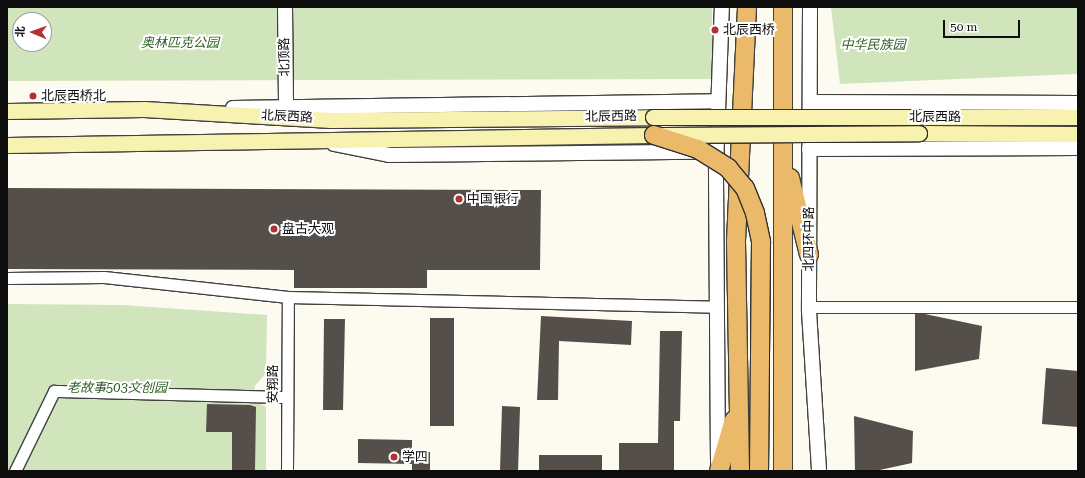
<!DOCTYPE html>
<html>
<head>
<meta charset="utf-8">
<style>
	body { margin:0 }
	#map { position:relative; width:1085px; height:478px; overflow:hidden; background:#fdfbef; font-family:"Roboto Serif","Noto Sans SC",serif }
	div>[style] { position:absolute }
	.green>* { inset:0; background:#d0e5bc }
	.building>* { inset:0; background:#554f4b }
	.roads { filter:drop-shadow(1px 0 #404040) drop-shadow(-1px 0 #404040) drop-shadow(0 1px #404040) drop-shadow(0 -1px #404040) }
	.minor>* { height:11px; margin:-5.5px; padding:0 5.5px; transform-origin:5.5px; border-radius:5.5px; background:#fff }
	.tertiary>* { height:14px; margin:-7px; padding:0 7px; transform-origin:7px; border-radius:7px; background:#fff }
	.secondary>* { height:15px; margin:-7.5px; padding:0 7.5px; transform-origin:7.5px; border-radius:7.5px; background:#f8f2b0 }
	.trunk>* { height:18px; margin:-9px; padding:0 9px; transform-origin:9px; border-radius:9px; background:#eaba6a }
	.bridges { filter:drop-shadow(1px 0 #2f2f2f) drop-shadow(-1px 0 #2f2f2f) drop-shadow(0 1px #2f2f2f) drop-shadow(0 -1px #2f2f2f) }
	.secondary-bridge>* { height:15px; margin:-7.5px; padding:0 7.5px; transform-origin:7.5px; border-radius:7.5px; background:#f8f2b0 }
	.trunk-bridge>* { height:18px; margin:-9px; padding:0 9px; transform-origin:9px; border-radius:9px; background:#eaba6a }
	.dots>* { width:11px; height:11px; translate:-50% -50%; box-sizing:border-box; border:2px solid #fff; border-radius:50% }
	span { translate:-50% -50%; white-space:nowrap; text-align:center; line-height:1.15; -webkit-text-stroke:4px #fff; paint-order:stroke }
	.poi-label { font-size:13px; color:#0d0d0d }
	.left { translate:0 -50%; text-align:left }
	.park-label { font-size:13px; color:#2e5f23; font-style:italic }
	.street-label { font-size:13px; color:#0d0d0d }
	.frame { position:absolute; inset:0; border:8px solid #0d0d0d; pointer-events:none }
	.north { position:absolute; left:12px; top:12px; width:40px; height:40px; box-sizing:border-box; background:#fff; border:1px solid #9e9e9e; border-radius:50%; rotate:272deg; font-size:11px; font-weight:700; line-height:16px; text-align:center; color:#0d0d0d }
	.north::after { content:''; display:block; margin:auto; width:14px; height:18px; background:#b13234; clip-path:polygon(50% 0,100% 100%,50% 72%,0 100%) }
	.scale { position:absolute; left:943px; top:20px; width:77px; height:18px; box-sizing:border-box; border:2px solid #0d0d0d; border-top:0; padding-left:5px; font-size:12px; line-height:14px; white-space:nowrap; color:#0d0d0d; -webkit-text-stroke:3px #fff; paint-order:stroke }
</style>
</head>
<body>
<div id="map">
	<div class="green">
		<div style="clip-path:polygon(evenodd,7px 7px,712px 7px,712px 79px,7px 81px,7px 7px,20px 20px,44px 20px,44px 44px,20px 44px,20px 20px)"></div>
		<div style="clip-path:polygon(831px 7px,1078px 7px,1078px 74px,840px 84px)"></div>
		<div style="clip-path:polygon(7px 304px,122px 305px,267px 315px,266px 373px,255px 386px,254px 401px,266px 407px,266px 471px,7px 471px)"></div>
	</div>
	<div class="building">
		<div style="clip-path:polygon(7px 188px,541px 190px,540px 270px,427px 270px,427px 288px,294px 288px,294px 270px,7px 269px)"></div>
		<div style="clip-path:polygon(915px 314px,925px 314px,982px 326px,979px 359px,915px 371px)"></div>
		<div style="clip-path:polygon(541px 316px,632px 321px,631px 345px,559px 341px,558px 400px,537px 400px)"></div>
		<div style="clip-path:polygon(430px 318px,454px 318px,454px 426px,430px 426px)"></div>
		<div style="clip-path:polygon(324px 319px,345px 319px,343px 410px,323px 410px)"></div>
		<div style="clip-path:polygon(660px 331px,682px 331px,680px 421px,674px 421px,674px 471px,619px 471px,619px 443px,658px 443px)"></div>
		<div style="clip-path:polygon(1046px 368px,1078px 371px,1078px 427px,1042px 424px)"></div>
		<div style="clip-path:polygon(207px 404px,250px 405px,256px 407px,255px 471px,232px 471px,232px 432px,206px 432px)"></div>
		<div style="clip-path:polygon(502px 406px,520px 407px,518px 471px,500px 471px)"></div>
		<div style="clip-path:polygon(854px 416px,913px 431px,912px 463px,875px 471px,855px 471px)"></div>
		<div style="clip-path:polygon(358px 439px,412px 440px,412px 451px,430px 452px,430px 471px,412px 471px,412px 464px,358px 463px)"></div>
		<div style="clip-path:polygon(539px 455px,602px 455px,602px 471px,539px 471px)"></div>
	</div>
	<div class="roads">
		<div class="minor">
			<div style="left:7px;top:278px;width:97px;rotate:-0.6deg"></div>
			<div style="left:104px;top:277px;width:185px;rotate:6.2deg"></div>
			<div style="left:288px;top:297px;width:429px;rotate:1.3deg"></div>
			<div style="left:808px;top:307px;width:270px"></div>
			<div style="left:15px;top:471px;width:89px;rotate:-64deg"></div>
			<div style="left:54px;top:391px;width:233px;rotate:1.5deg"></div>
			<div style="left:287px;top:471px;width:174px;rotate:-89.7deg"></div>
		</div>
		<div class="tertiary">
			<div style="left:285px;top:7px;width:100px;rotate:89.4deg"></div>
			<div style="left:810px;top:7px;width:304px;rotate:90.2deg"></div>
			<div style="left:809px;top:311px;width:160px;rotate:86.4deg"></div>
			<div style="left:810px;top:102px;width:268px;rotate:0.2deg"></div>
			<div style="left:233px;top:108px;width:485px;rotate:-0.8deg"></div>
			<div style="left:334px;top:144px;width:56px;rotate:11.3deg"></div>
			<div style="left:389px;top:155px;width:307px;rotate:-0.6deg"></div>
			<div style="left:809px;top:149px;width:269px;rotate:-0.2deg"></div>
			<div style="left:718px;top:462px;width:295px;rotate:-90.4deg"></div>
			<div style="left:716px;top:167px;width:160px;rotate:-87.9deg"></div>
		</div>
		<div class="secondary">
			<div style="left:7px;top:111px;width:137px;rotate:-0.8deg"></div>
			<div style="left:144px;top:109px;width:187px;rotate:3.4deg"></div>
			<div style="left:331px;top:120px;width:322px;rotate:-0.5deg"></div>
			<div style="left:919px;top:117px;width:159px"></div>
			<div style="left:919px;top:133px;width:159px;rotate:0.4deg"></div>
			<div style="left:7px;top:145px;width:647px;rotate:-0.89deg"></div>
		</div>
		<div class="trunk">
			<div style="left:790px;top:178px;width:79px;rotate:76.1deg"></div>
			<div style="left:719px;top:471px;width:53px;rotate:-73.6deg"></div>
			<div style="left:740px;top:471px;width:230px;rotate:-91deg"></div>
			<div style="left:736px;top:241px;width:234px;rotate:-87.3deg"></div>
			<div style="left:783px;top:471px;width:464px;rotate:-90deg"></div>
		</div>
	</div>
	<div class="bridges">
		<div class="secondary-bridge">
			<div style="left:653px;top:117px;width:266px"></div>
			<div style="left:663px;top:135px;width:256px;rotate:-0.4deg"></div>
		</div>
		<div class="trunk-bridge">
			<div style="left:654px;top:135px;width:46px;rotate:17.7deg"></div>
			<div style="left:698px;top:149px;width:36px;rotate:32deg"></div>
			<div style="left:728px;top:168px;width:26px;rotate:50deg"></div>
			<div style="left:745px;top:188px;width:27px;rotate:68deg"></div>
			<div style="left:755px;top:213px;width:30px;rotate:78deg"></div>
			<div style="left:761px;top:242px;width:229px;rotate:90.5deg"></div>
		</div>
	</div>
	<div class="dots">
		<div style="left:715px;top:30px;background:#b13234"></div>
		<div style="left:33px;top:96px;background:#b13234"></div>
		<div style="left:459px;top:199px;background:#b13234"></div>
		<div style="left:274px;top:229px;background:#b13234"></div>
		<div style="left:394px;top:457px;background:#b13234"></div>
	</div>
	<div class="poi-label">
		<span class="left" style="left:723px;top:30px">北辰西桥</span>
		<span class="left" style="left:41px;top:96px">北辰西桥北</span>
		<span class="left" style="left:467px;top:199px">中国银行</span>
		<span class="left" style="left:282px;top:229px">盘古大观</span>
		<span class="left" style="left:402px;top:457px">学四</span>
	</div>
	<div class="park-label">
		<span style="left:180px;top:43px">奥林匹克公园</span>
		<span style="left:873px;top:45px">中华民族园</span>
		<span style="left:117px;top:388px">老故事503文创园</span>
	</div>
	<div class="street-label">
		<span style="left:285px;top:57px;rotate:-91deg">北顶路</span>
		<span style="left:287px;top:117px;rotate:3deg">北辰西路</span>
		<span style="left:611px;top:117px;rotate:-1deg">北辰西路</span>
		<span style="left:935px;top:117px">北辰西路</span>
		<span style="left:809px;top:239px;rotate:-90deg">北四环中路</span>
		<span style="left:273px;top:384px;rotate:-90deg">安翔路</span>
	</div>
	<div class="frame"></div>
	<div class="north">北</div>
	<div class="scale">50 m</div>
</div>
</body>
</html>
